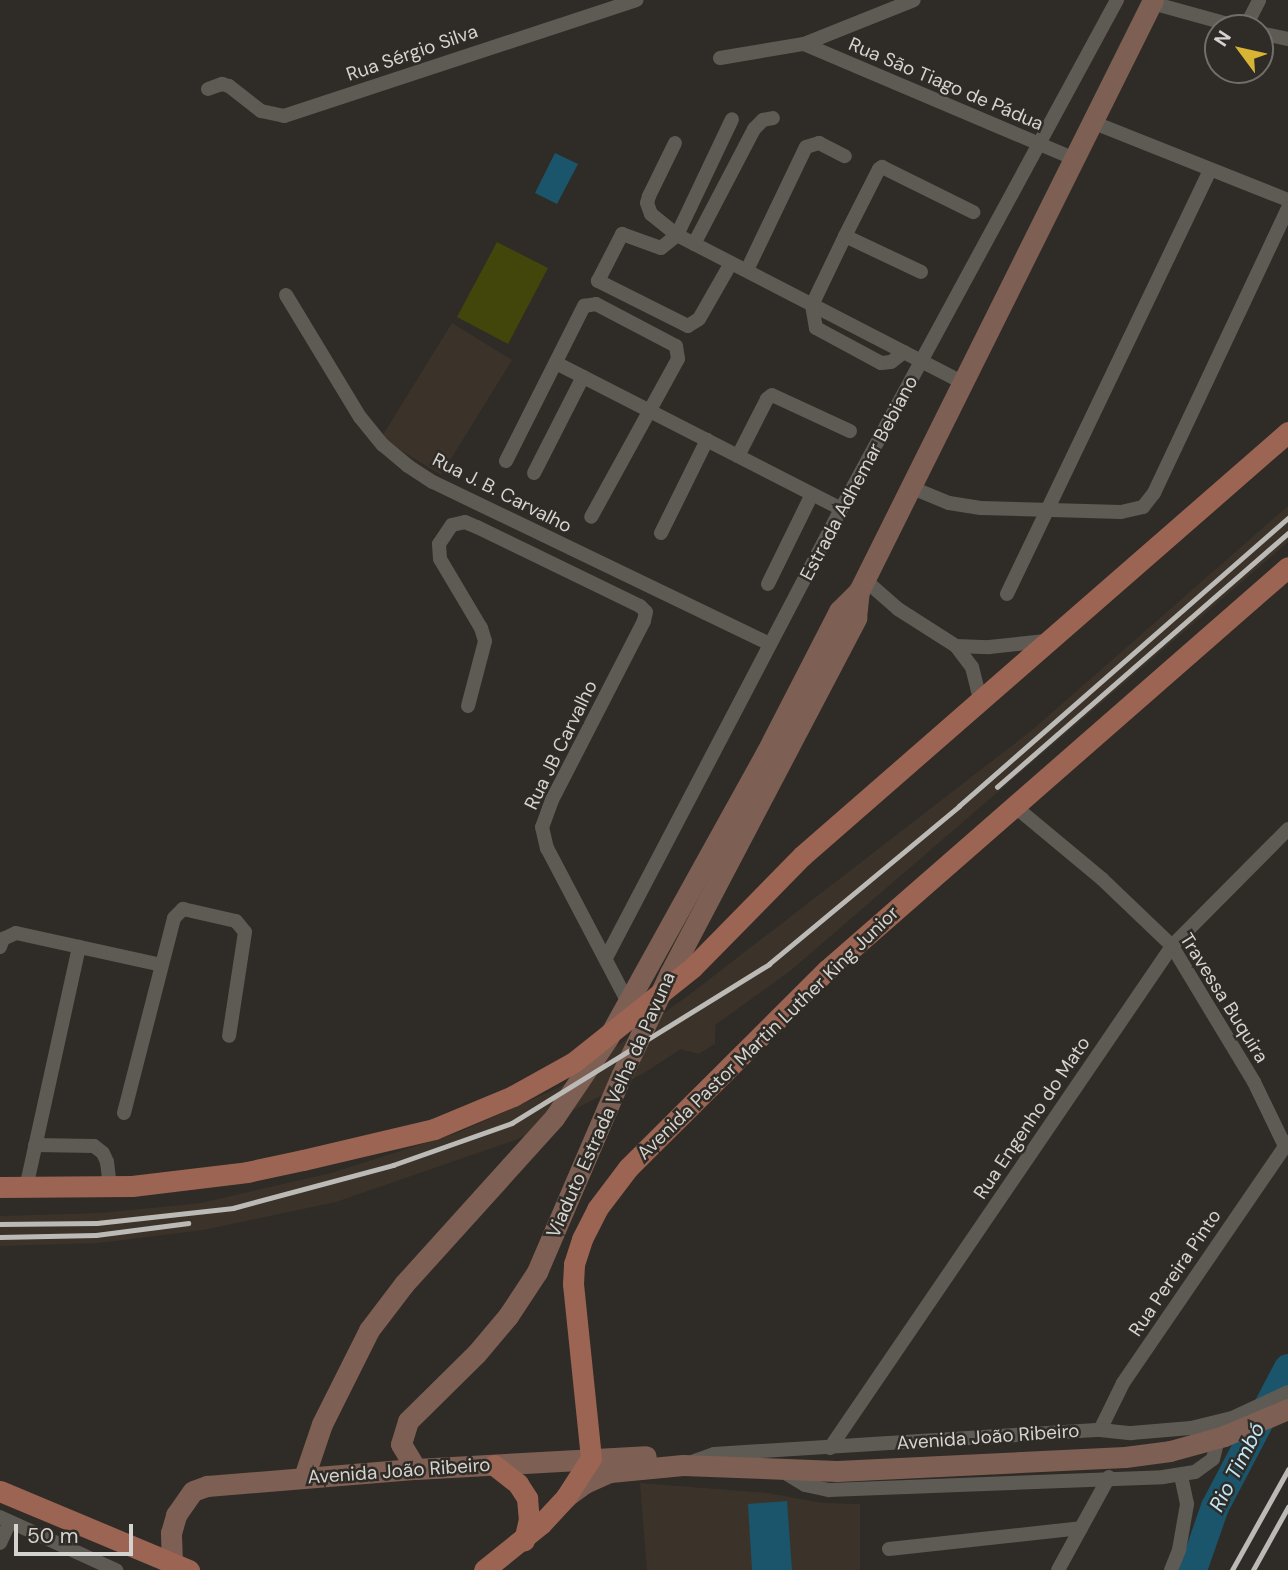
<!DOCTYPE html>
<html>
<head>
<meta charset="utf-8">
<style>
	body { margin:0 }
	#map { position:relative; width:1288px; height:1570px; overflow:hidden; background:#2f2b26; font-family:"DM Sans",sans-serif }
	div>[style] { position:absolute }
	.built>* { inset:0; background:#3b3329 }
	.green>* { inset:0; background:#42460b }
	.water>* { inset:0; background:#1a556b }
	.river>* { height:28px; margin:-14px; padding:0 14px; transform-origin:14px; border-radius:14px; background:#1a556b }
	.minor>* { height:14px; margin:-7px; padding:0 7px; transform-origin:7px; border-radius:7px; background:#5e5a54 }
	.secondary>* { height:21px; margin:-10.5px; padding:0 10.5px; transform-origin:10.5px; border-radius:10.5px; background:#7d5f53 }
	.primary>* { height:21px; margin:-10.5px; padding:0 10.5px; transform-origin:10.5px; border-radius:10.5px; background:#9c6452 }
	.rail>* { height:4.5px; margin:-2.25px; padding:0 2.25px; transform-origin:2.25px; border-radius:2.25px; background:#bcbab6 }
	span { translate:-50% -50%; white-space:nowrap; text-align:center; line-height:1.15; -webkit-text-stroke:5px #2f2b26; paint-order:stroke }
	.street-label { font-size:19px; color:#d5d3cf }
	.water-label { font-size:21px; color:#c0e7f8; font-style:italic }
	.north { position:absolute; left:1204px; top:14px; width:70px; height:70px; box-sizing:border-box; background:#2f2b26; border:2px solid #716e6a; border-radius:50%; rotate:303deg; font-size:19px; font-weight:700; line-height:28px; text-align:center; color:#d5d3cf }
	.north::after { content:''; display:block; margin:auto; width:24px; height:32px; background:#d7b434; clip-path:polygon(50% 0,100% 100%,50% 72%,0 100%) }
	.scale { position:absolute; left:14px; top:1524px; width:119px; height:32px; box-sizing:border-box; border:4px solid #d5d3cf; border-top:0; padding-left:9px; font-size:21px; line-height:24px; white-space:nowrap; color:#d5d3cf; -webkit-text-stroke:5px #2f2b26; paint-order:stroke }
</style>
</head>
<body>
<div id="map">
	<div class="built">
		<div style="clip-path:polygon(452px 323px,512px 360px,441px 475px,381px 438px)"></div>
		<div style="clip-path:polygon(1288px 506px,1288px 542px,790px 971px,715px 1025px,715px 1044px,698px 1054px,681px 1049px,644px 1073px,518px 1139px,336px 1202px,203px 1230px,99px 1243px,0 1246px,0 1216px,102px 1213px,201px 1203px,331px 1173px,460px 1132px,558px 1088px,689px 995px,1031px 731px)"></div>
		<div style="clip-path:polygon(640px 1483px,768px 1493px,822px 1503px,860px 1504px,860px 1570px,647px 1570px)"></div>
	</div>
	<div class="green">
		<div style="clip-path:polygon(497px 242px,548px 268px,508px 344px,457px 317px)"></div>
	</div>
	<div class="water">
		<div style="clip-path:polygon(555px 153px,578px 164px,557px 204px,535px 193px)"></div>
		<div style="clip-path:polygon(787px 1501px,792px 1570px,752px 1570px,748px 1504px)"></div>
	</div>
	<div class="river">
		<div style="left:1193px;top:1570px;width:67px;rotate:-70.8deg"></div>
		<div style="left:1215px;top:1507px;width:157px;rotate:-62.3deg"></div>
	</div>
	<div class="minor">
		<div style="left:1152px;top:3px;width:93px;rotate:15.5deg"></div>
		<div style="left:1245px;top:28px;width:31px;rotate:-63deg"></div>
		<div style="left:1260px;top:33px;width:29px;rotate:12deg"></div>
		<div style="left:804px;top:44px;width:292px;rotate:23deg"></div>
		<div style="left:720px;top:58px;width:85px;rotate:-9.5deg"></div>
		<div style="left:804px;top:44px;width:118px;rotate:-21.8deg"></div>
		<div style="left:208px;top:89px;width:15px;rotate:-20deg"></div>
		<div style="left:222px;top:84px;width:7px;rotate:16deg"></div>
		<div style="left:229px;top:86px;width:41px;rotate:38deg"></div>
		<div style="left:261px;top:111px;width:24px;rotate:12deg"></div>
		<div style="left:284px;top:116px;width:371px;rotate:-18.2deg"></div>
		<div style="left:1092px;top:122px;width:211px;rotate:21.7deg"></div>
		<div style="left:675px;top:143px;width:59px;rotate:116.1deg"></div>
		<div style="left:649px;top:196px;width:7px;rotate:106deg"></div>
		<div style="left:647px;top:203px;width:12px;rotate:70deg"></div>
		<div style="left:651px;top:214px;width:33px;rotate:39deg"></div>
		<div style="left:677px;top:235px;width:321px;rotate:27.3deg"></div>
		<div style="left:845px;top:236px;width:84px;rotate:25.3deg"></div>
		<div style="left:694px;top:244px;width:130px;rotate:-62.4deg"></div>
		<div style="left:754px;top:129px;width:13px;rotate:-45deg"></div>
		<div style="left:763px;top:120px;width:10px;rotate:-11deg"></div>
		<div style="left:731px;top:263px;width:64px;rotate:119.7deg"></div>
		<div style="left:699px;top:319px;width:13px;rotate:148deg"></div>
		<div style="left:688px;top:326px;width:101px;rotate:-153.4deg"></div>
		<div style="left:598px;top:281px;width:53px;rotate:-62.9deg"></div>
		<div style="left:622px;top:234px;width:41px;rotate:19.7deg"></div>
		<div style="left:661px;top:248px;width:21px;rotate:-39deg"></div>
		<div style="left:677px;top:235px;width:128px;rotate:-64.6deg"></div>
		<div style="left:747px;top:270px;width:136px;rotate:-64.4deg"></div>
		<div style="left:806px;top:147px;width:14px;rotate:-17deg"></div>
		<div style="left:819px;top:143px;width:29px;rotate:27deg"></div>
		<div style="left:286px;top:295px;width:143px;rotate:58.8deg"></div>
		<div style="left:360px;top:417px;width:36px;rotate:51deg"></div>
		<div style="left:383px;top:445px;width:33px;rotate:40deg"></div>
		<div style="left:408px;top:466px;width:30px;rotate:33deg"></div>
		<div style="left:433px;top:482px;width:374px;rotate:25.7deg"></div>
		<div style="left:904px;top:352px;width:16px;rotate:142deg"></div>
		<div style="left:891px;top:362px;width:10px;rotate:174deg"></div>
		<div style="left:881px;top:363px;width:74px;rotate:-151.7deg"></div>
		<div style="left:816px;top:328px;width:23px;rotate:-100deg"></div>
		<div style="left:812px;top:305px;width:76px;rotate:-64.4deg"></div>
		<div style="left:845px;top:236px;width:75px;rotate:-63.1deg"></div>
		<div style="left:879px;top:169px;width:4px;rotate:-34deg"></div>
		<div style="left:882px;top:167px;width:102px;rotate:26.3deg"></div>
		<div style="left:556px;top:363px;width:320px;rotate:27.1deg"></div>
		<div style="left:738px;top:456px;width:64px;rotate:-63deg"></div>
		<div style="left:767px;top:399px;width:6px;rotate:-39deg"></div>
		<div style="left:772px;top:395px;width:86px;rotate:24.8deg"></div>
		<div style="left:506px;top:461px;width:174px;rotate:-63.3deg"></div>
		<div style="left:584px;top:306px;width:12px;rotate:-9deg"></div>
		<div style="left:596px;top:304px;width:90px;rotate:27.7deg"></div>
		<div style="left:676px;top:346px;width:13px;rotate:81deg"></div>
		<div style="left:678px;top:359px;width:180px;rotate:118.8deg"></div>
		<div style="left:534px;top:473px;width:108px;rotate:-63deg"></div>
		<div style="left:910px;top:487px;width:42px;rotate:22.3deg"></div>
		<div style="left:949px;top:503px;width:32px;rotate:9deg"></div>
		<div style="left:981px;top:508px;width:140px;rotate:1.6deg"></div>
		<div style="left:1121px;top:512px;width:23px;rotate:-13deg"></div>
		<div style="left:1143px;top:507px;width:18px;rotate:-52deg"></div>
		<div style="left:1154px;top:493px;width:315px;rotate:-64.8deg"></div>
		<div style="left:661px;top:533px;width:104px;rotate:-63.7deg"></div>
		<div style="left:865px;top:580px;width:44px;rotate:41.3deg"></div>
		<div style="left:898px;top:609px;width:69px;rotate:32.5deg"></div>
		<div style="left:956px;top:646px;width:26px;rotate:53deg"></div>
		<div style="left:972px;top:667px;width:33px;rotate:76deg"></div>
		<div style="left:768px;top:584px;width:100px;rotate:-63.9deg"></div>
		<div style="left:1007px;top:594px;width:470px;rotate:-64.4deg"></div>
		<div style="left:956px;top:646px;width:33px;rotate:2deg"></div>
		<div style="left:989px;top:647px;width:57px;rotate:-6deg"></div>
		<div style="left:468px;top:706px;width:67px;rotate:-75.3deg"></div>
		<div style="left:485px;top:641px;width:14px;rotate:-107deg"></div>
		<div style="left:481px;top:628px;width:80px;rotate:-120.7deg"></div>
		<div style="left:440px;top:559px;width:15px;rotate:-94deg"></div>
		<div style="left:439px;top:544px;width:23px;rotate:-56deg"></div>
		<div style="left:452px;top:525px;width:13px;rotate:-13deg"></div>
		<div style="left:465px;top:522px;width:13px;rotate:23deg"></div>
		<div style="left:477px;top:527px;width:181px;rotate:25.9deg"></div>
		<div style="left:640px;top:606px;width:8px;rotate:45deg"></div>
		<div style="left:646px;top:612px;width:9px;rotate:103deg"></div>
		<div style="left:644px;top:621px;width:201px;rotate:117.2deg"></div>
		<div style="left:552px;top:800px;width:29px;rotate:110deg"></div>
		<div style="left:542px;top:827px;width:22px;rotate:77deg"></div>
		<div style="left:547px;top:848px;width:181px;rotate:62.3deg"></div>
		<div style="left:1013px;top:805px;width:116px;rotate:39.7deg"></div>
		<div style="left:1102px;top:879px;width:97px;rotate:43.7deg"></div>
		<div style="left:1172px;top:946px;width:159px;rotate:58.9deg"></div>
		<div style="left:1254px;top:1082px;width:71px;rotate:64.2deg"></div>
		<div style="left:0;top:947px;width:9px;rotate:-69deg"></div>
		<div style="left:3px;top:939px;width:14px;rotate:-25deg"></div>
		<div style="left:16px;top:933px;width:148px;rotate:12.4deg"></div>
		<div style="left:606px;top:958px;width:507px;rotate:-62.37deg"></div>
		<div style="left:841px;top:509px;width:579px;rotate:-61.53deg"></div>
		<div style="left:124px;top:1113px;width:201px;rotate:-75.6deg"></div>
		<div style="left:174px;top:918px;width:13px;rotate:-45deg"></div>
		<div style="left:183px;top:909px;width:54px;rotate:12.8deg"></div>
		<div style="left:236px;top:921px;width:14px;rotate:51deg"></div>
		<div style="left:245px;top:932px;width:105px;rotate:98.7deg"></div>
		<div style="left:35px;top:1145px;width:59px;rotate:1deg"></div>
		<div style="left:94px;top:1146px;width:11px;rotate:38deg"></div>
		<div style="left:103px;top:1153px;width:10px;rotate:66deg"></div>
		<div style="left:107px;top:1162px;width:24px;rotate:83deg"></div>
		<div style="left:26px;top:1188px;width:247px;rotate:-77.6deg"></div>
		<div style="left:1100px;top:1430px;width:52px;rotate:-63.9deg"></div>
		<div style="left:1123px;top:1383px;width:292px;rotate:-55.6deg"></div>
		<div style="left:830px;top:1448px;width:607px;rotate:-55.73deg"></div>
		<div style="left:1172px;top:946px;width:165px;rotate:-45.2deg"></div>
		<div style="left:694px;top:1461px;width:21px;rotate:-19deg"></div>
		<div style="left:714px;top:1454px;width:387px;rotate:-3.6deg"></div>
		<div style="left:1100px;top:1430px;width:31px;rotate:6deg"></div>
		<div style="left:1131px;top:1433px;width:60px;rotate:-4.8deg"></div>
		<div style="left:1191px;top:1428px;width:42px;rotate:-13.7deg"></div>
		<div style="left:1232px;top:1418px;width:62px;rotate:-24.9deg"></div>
		<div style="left:782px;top:1471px;width:27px;rotate:31deg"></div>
		<div style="left:805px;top:1485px;width:25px;rotate:12deg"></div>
		<div style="left:829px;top:1490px;width:334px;rotate:-2.2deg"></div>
		<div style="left:1163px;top:1477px;width:32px;rotate:-9deg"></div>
		<div style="left:1195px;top:1472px;width:22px;rotate:-36deg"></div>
		<div style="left:1213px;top:1459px;width:16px;rotate:-76deg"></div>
		<div style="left:1217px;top:1443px;width:13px;rotate:-103deg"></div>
		<div style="left:0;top:1517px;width:128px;rotate:24.6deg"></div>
		<div style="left:0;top:1543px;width:23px;rotate:-65deg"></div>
		<div style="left:889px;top:1549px;width:193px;rotate:-6.2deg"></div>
		<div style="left:1058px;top:1570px;width:106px;rotate:-61.3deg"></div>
		<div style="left:1171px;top:1570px;width:22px;rotate:-68deg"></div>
		<div style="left:1179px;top:1550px;width:47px;rotate:-80.1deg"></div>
		<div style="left:1187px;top:1504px;width:30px;rotate:-102deg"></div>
	</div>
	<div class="secondary">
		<div style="left:416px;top:1469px;width:29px;rotate:-121deg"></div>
		<div style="left:401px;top:1444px;width:24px;rotate:-73deg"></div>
		<div style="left:408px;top:1421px;width:95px;rotate:-44.6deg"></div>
		<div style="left:476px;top:1354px;width:50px;rotate:-49.9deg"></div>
		<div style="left:508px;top:1316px;width:53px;rotate:-56.6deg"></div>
		<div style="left:537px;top:1272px;width:215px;rotate:-66.8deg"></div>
		<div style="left:622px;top:1074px;width:112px;rotate:-64.6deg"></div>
		<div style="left:670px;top:973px;width:401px;rotate:-62.3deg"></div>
		<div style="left:856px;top:618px;width:27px;rotate:-84deg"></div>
		<div style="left:304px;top:1477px;width:56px;rotate:-71.2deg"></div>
		<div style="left:322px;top:1424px;width:105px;rotate:-63.4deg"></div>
		<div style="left:369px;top:1330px;width:58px;rotate:-52.7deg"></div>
		<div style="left:404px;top:1284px;width:224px;rotate:-47.9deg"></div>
		<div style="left:554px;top:1118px;width:97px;rotate:-56deg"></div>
		<div style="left:608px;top:1038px;width:326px;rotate:-61deg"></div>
		<div style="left:766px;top:753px;width:160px;rotate:-62.8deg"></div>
		<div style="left:839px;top:611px;width:28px;rotate:-45deg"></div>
		<div style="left:859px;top:591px;width:660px;rotate:-63.55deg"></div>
		<div style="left:567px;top:1496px;width:22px;rotate:-36deg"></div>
		<div style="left:585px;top:1483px;width:27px;rotate:-24deg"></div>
		<div style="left:610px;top:1472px;width:73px;rotate:-5.5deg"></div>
		<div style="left:683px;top:1465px;width:154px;rotate:2.2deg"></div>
		<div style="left:837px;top:1471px;width:288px;rotate:-2.8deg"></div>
		<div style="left:1125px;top:1457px;width:45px;rotate:-7.6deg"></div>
		<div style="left:1170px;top:1451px;width:56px;rotate:-15.5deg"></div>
		<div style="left:1224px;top:1436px;width:69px;rotate:-22.9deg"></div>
		<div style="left:172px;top:1563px;width:30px;rotate:-92deg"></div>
		<div style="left:171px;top:1533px;width:19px;rotate:-74deg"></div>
		<div style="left:176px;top:1515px;width:29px;rotate:-55deg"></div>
		<div style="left:193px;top:1491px;width:15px;rotate:-20deg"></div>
		<div style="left:207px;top:1486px;width:210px;rotate:-4.7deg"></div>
		<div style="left:416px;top:1469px;width:230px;rotate:-3.2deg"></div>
	</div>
	<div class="primary">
		<div style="left:0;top:1187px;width:132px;rotate:-0.4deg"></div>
		<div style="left:132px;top:1186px;width:116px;rotate:-6.9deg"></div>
		<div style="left:247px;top:1172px;width:57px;rotate:-12.1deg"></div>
		<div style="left:303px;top:1160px;width:135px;rotate:-13.3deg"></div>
		<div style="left:434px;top:1129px;width:86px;rotate:-22.7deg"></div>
		<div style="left:513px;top:1096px;width:70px;rotate:-29.1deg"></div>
		<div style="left:574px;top:1062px;width:152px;rotate:-38.6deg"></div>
		<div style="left:693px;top:967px;width:156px;rotate:-45.5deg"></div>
		<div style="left:802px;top:856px;width:645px;rotate:-41.1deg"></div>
		<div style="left:494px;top:1465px;width:31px;rotate:38deg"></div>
		<div style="left:518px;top:1484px;width:17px;rotate:57deg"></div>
		<div style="left:527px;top:1498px;width:21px;rotate:85deg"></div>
		<div style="left:529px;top:1519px;width:22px;rotate:103deg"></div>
		<div style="left:0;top:1491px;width:205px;rotate:22.7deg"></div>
		<div style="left:484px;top:1570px;width:73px;rotate:-38.9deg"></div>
		<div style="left:541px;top:1524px;width:37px;rotate:-47deg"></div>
		<div style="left:566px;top:1497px;width:46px;rotate:-57.3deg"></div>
		<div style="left:591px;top:1458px;width:175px;rotate:-95.9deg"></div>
		<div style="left:573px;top:1284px;width:20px;rotate:-87deg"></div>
		<div style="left:574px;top:1264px;width:26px;rotate:-72deg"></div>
		<div style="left:582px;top:1239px;width:34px;rotate:-63deg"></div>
		<div style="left:597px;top:1209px;width:51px;rotate:-52.9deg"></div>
		<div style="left:628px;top:1168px;width:281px;rotate:-44.9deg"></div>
		<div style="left:827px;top:970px;width:612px;rotate:-41.16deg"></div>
	</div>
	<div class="rail">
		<div style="left:997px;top:787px;width:386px;rotate:-41.1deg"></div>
		<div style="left:0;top:1224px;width:97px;rotate:-0.6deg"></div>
		<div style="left:97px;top:1223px;width:137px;rotate:-6.3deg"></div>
		<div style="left:233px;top:1208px;width:166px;rotate:-15deg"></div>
		<div style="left:393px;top:1165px;width:126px;rotate:-19.4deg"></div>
		<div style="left:512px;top:1123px;width:302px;rotate:-31.7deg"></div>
		<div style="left:769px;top:964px;width:247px;rotate:-39.7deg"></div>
		<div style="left:959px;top:806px;width:437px;rotate:-41.2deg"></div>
		<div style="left:0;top:1237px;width:96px;rotate:-1.2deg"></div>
		<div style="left:96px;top:1235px;width:93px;rotate:-7.4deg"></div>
		<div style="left:1232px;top:1570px;width:115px;rotate:-60.8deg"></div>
		<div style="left:1253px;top:1570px;width:72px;rotate:-60.9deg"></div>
	</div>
	<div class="street-label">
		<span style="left:412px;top:53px;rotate:-19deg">Rua Sérgio Silva</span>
		<span style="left:946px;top:84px;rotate:23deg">Rua São Tiago de Pádua</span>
		<span style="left:859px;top:478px;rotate:-62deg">Estrada Adhemar Bebiano</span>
		<span style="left:502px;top:493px;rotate:27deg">Rua J. B. Carvalho</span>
		<span style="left:561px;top:745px;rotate:-64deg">Rua JB Carvalho</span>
		<span style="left:1224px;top:998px;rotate:58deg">Travessa Buquira</span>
		<span style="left:768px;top:1033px;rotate:-44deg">Avenida Pastor Martin Luther King Junior</span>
		<span style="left:611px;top:1105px;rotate:-66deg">Viaduto Estrada Velha da Pavuna</span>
		<span style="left:1032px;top:1118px;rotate:-56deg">Rua Engenho do Mato</span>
		<span style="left:1175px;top:1273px;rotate:-56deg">Rua Pereira Pinto</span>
		<span style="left:988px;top:1437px;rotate:-4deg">Avenida João Ribeiro</span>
		<span style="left:399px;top:1471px;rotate:-4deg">Avenida João Ribeiro</span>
	</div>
	<div class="water-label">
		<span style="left:1237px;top:1467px;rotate:-63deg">Rio Timbó</span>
	</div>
	<div class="north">N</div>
	<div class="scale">50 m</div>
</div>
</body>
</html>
